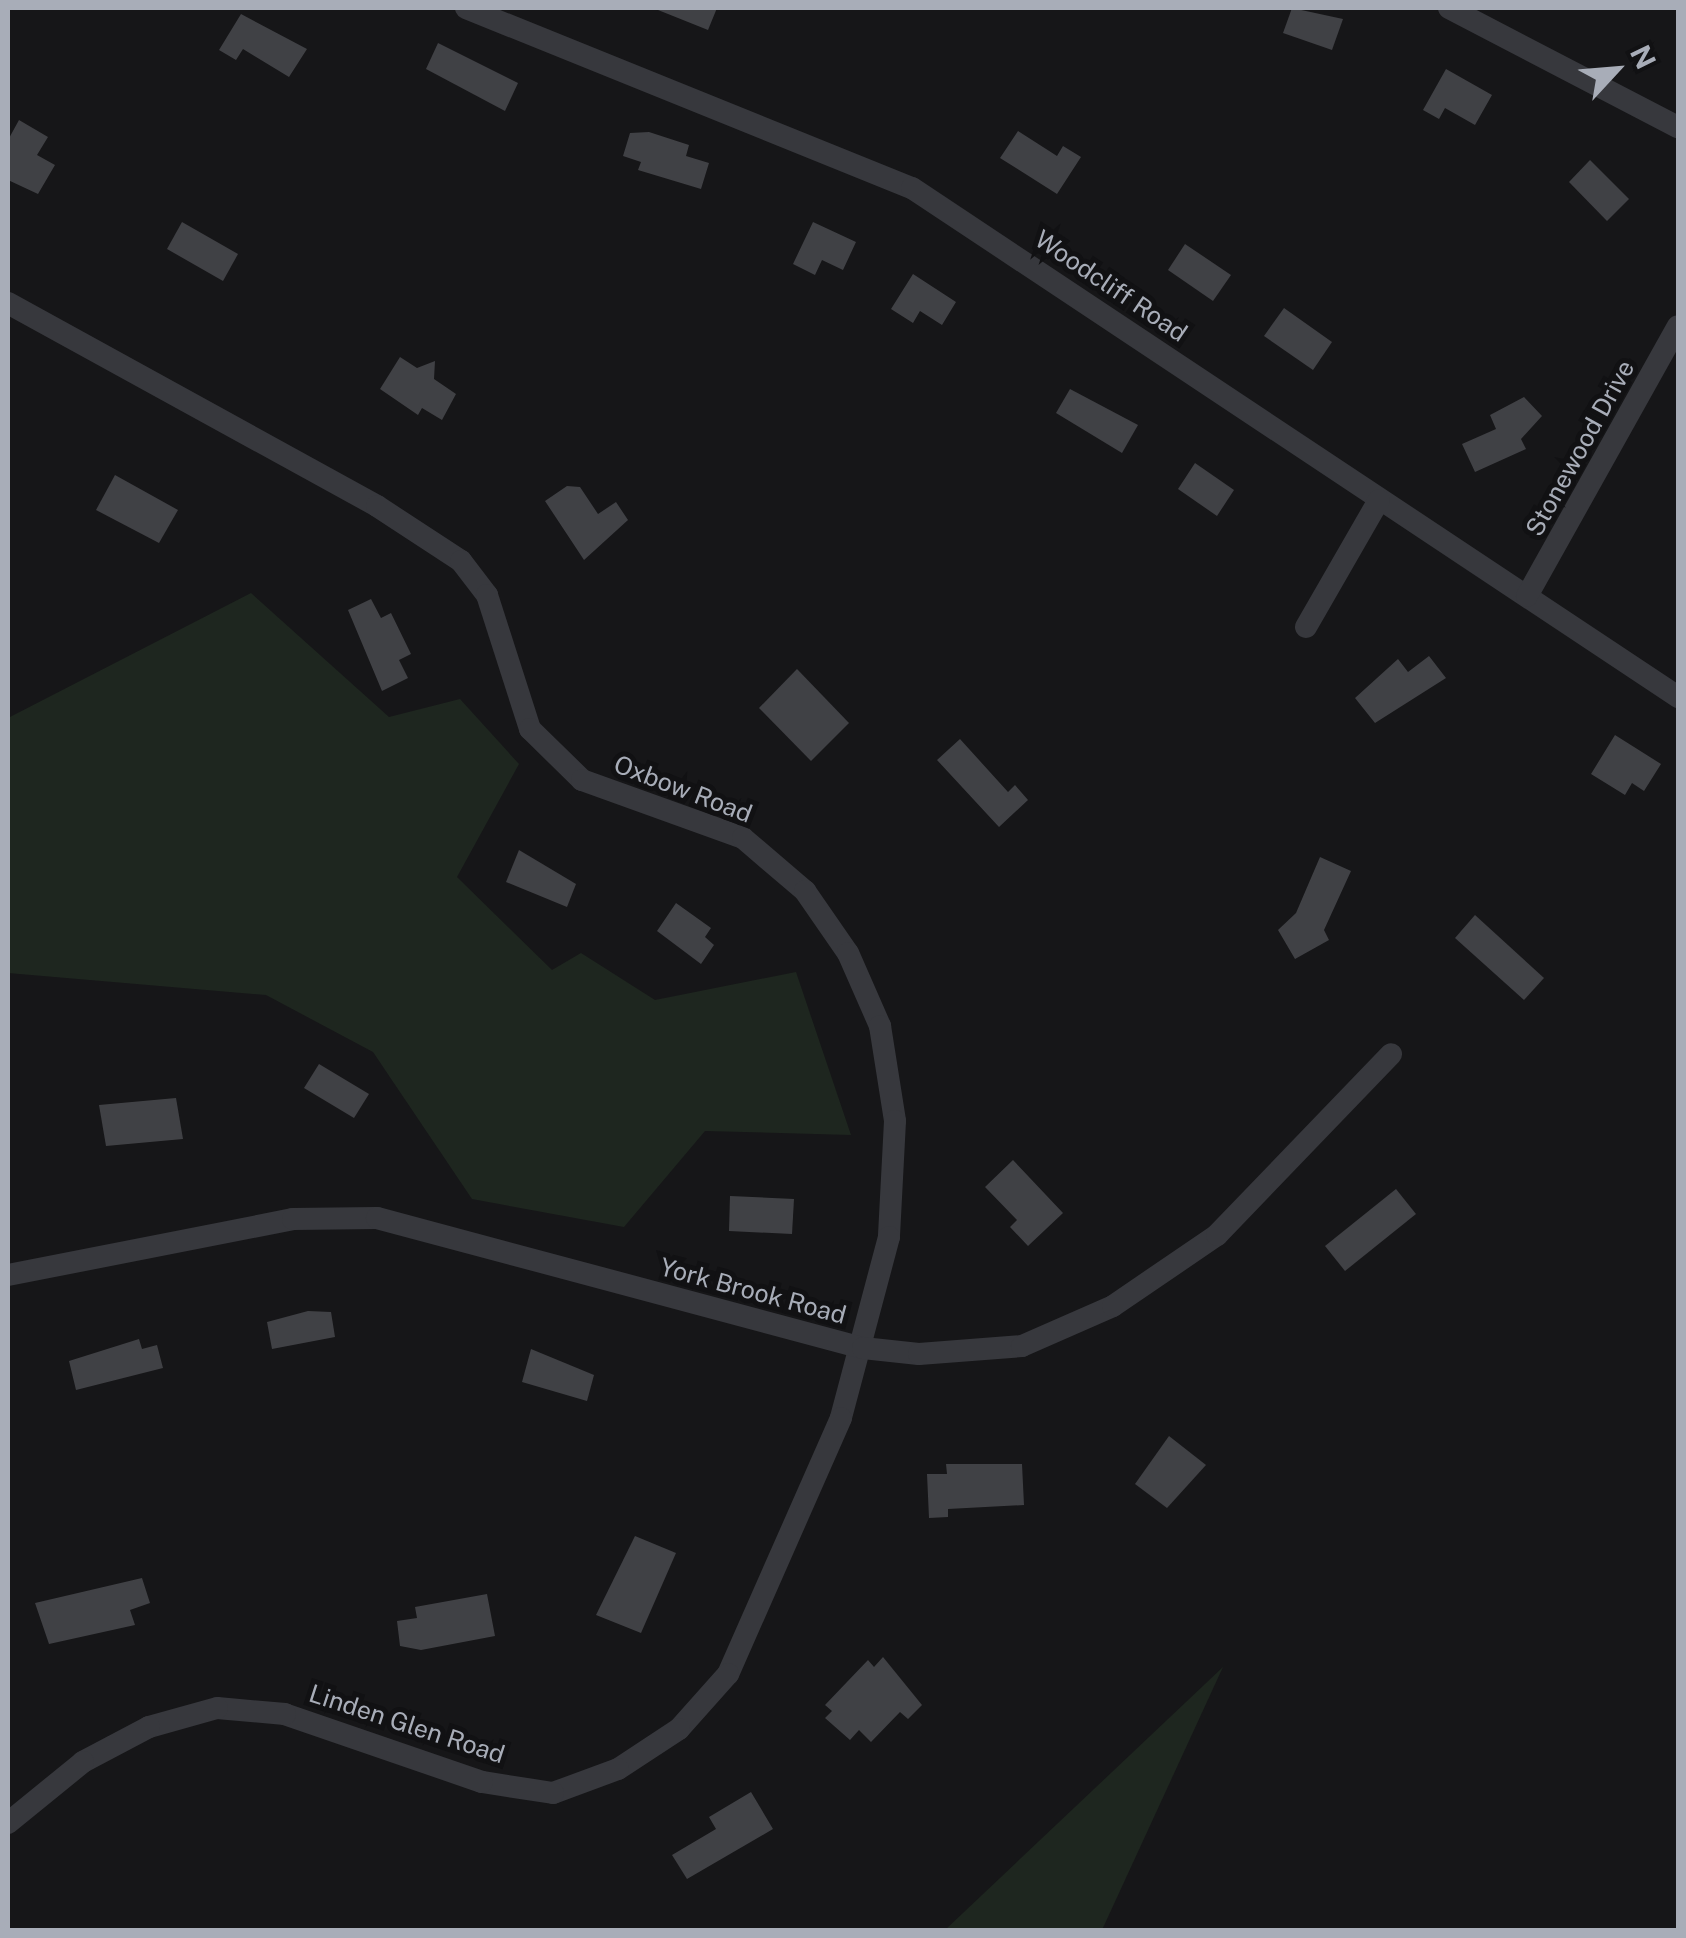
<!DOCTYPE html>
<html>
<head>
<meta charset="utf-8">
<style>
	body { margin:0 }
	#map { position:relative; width:1686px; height:1938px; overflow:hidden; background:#161618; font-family:"Public Sans",sans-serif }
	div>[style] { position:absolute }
	.green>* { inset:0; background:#1e261f }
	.building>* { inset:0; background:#404145 }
	.minor>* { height:22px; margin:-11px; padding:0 11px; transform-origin:11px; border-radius:11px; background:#37383d }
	span { translate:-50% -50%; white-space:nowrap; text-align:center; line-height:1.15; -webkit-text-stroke:10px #111113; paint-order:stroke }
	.street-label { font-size:25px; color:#a8adb8 }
	.frame { position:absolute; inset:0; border:10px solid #a8adb8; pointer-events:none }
	.north { position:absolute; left:1566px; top:20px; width:100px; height:100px; -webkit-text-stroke:8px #111113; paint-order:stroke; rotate:64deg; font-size:28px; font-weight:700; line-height:40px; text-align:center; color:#a8adb8 }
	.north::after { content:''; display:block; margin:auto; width:35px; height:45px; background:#a8adb8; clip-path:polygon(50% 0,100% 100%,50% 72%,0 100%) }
</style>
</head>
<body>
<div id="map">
	<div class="green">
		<div style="clip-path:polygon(251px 593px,389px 717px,460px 699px,519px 764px,457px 877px,552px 970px,581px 953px,655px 1000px,796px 972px,851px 1135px,705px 1131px,624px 1227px,472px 1199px,373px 1052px,266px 995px,8px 973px,8px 718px)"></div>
		<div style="clip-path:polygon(1223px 1667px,1102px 1930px,945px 1930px)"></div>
	</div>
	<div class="building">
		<div style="clip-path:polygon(653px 8px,717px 8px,708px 30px)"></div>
		<div style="clip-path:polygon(1292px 8px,1343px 19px,1332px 50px,1283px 33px)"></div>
		<div style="clip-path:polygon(241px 14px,307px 49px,289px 77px,243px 49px,236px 60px,219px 50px)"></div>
		<div style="clip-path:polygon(438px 43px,518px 83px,505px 111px,426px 69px)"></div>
		<div style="clip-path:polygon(1446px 69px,1492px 95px,1475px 125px,1445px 108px,1439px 119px,1423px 110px)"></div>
		<div style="clip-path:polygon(19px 120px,48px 137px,37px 155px,55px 165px,38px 194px,8px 180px,8px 140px)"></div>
		<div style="clip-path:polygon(1018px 131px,1057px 156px,1063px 146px,1081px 157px,1057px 194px,1000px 158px)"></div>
		<div style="clip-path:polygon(649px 132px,689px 145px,686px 156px,709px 163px,701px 189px,638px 170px,641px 162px,623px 156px,630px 133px)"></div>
		<div style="clip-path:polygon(1590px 160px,1629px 199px,1607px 221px,1569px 182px)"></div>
		<div style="clip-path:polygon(182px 222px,238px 254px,223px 281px,167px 249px)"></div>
		<div style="clip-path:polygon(813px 222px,856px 242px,843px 270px,822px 260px,815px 275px,793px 264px)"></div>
		<div style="clip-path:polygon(1185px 244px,1231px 275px,1213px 301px,1168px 270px)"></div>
		<div style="clip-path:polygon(913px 274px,956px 302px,942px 325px,920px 311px,913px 323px,891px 309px)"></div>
		<div style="clip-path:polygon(1284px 308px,1332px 342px,1313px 370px,1264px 336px)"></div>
		<div style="clip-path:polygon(400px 357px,417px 368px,435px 361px,434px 379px,456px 394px,442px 420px,422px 408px,418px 415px,380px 389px)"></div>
		<div style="clip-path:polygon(1070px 389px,1138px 425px,1122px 453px,1056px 413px)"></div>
		<div style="clip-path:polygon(1524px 397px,1542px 416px,1521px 439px,1526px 449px,1475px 472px,1462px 444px,1496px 429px,1490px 415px)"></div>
		<div style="clip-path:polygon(1195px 463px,1234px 490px,1217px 516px,1178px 489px)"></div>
		<div style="clip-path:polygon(115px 475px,178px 510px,159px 543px,96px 510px)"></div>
		<div style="clip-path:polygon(567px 486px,580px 487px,598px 514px,616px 502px,628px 520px,584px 560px,545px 501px)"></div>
		<div style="clip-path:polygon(371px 599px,381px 618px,391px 613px,411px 654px,399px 660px,408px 678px,382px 691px,348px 610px)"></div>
		<div style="clip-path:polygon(1429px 656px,1446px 678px,1375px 723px,1355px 698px,1398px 659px,1408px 672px)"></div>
		<div style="clip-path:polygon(797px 669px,849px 723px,811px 761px,759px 708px)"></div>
		<div style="clip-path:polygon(1615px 735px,1661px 764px,1644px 791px,1632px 783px,1625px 795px,1591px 774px)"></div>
		<div style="clip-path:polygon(960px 739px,1008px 792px,1015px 785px,1028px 800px,999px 827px,937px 760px)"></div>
		<div style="clip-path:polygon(519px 850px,576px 884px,567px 907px,506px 882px)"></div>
		<div style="clip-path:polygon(1320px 857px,1351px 871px,1324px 930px,1329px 940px,1295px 959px,1278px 930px,1296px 913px)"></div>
		<div style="clip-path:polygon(676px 903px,711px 928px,705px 937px,714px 945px,701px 964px,657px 931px)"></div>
		<div style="clip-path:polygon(1475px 915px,1544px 978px,1524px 1000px,1455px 938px)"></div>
		<div style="clip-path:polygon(319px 1064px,369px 1094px,354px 1118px,304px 1088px)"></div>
		<div style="clip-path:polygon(176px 1098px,183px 1139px,106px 1146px,99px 1105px)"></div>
		<div style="clip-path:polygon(1013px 1160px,1063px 1213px,1028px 1246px,1010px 1227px,1017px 1220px,985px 1187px)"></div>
		<div style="clip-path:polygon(1396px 1189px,1416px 1214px,1345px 1271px,1325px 1246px)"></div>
		<div style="clip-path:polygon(730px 1196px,794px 1199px,792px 1234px,729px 1231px)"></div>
		<div style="clip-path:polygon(308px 1311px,331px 1312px,335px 1337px,272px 1349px,267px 1322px)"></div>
		<div style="clip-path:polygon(139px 1339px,142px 1349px,157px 1345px,163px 1368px,76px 1390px,69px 1361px)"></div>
		<div style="clip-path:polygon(531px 1349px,594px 1375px,587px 1401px,522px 1382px)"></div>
		<div style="clip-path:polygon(1169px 1436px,1206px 1465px,1167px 1508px,1135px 1484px)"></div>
		<div style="clip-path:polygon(946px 1464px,1022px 1464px,1024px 1505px,948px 1509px,948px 1517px,929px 1518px,927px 1474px,947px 1474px)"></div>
		<div style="clip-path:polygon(635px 1536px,676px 1553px,641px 1633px,596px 1615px)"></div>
		<div style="clip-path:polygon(142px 1578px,150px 1603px,130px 1610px,135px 1625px,49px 1644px,35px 1603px)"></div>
		<div style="clip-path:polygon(487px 1594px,495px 1636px,421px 1650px,400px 1646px,397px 1621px,417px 1618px,415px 1607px)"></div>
		<div style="clip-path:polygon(883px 1657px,922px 1705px,908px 1719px,900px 1712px,871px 1742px,859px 1730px,850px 1740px,825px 1718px,832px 1711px,825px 1705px,868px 1660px,874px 1667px)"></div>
		<div style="clip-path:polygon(751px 1792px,773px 1829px,687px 1879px,672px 1855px,716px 1829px,709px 1817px)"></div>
	</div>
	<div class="minor">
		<div style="left:466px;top:8px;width:481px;rotate:22deg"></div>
		<div style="left:912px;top:188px;width:920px;rotate:33.6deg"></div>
		<div style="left:1449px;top:8px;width:258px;rotate:27.5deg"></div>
		<div style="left:8px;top:303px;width:421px;rotate:28.8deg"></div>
		<div style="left:377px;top:506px;width:100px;rotate:33.2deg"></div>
		<div style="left:461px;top:561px;width:43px;rotate:52.6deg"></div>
		<div style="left:487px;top:595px;width:141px;rotate:72.2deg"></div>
		<div style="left:530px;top:729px;width:73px;rotate:44.4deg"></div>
		<div style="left:582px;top:780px;width:171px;rotate:19.8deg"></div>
		<div style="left:743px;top:838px;width:82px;rotate:40.5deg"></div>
		<div style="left:805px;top:891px;width:75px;rotate:55.3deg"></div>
		<div style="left:848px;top:953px;width:80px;rotate:66.3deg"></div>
		<div style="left:880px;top:1026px;width:96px;rotate:81deg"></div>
		<div style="left:895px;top:1121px;width:116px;rotate:93deg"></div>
		<div style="left:889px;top:1237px;width:187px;rotate:104.9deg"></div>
		<div style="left:841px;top:1418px;width:280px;rotate:113.8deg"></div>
		<div style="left:728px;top:1674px;width:74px;rotate:131.7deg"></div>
		<div style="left:679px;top:1729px;width:73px;rotate:146.7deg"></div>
		<div style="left:618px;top:1769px;width:69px;rotate:159.7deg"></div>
		<div style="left:553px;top:1793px;width:72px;rotate:-171.2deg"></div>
		<div style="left:482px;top:1782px;width:208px;rotate:-161deg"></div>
		<div style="left:285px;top:1714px;width:68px;rotate:-175deg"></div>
		<div style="left:217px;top:1708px;width:71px;rotate:164.4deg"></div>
		<div style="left:149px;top:1727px;width:75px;rotate:152.1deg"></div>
		<div style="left:83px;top:1762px;width:97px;rotate:140.9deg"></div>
		<div style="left:1527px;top:596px;width:309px;rotate:-60.8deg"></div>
		<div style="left:1306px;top:627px;width:146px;rotate:-60.1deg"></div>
		<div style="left:8px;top:1275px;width:290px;rotate:-11.1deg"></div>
		<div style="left:293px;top:1219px;width:84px;rotate:-0.7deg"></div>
		<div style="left:377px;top:1218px;width:503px;rotate:14.98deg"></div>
		<div style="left:863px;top:1348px;width:56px;rotate:6.1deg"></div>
		<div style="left:919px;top:1354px;width:103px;rotate:-4.4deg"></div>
		<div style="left:1022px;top:1346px;width:99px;rotate:-23.7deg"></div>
		<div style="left:1113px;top:1306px;width:126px;rotate:-34.3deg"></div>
		<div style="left:1217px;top:1235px;width:251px;rotate:-46.1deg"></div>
	</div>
	<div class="street-label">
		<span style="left:1111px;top:286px;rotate:34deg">Woodcliff Road</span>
		<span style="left:1580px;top:448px;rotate:-61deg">Stonewood Drive</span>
		<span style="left:683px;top:789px;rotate:21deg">Oxbow Road</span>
		<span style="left:753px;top:1291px;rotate:15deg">York Brook Road</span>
		<span style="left:407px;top:1724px;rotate:18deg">Linden Glen Road</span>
	</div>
	<div class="frame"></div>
	<div class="north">N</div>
</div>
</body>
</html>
